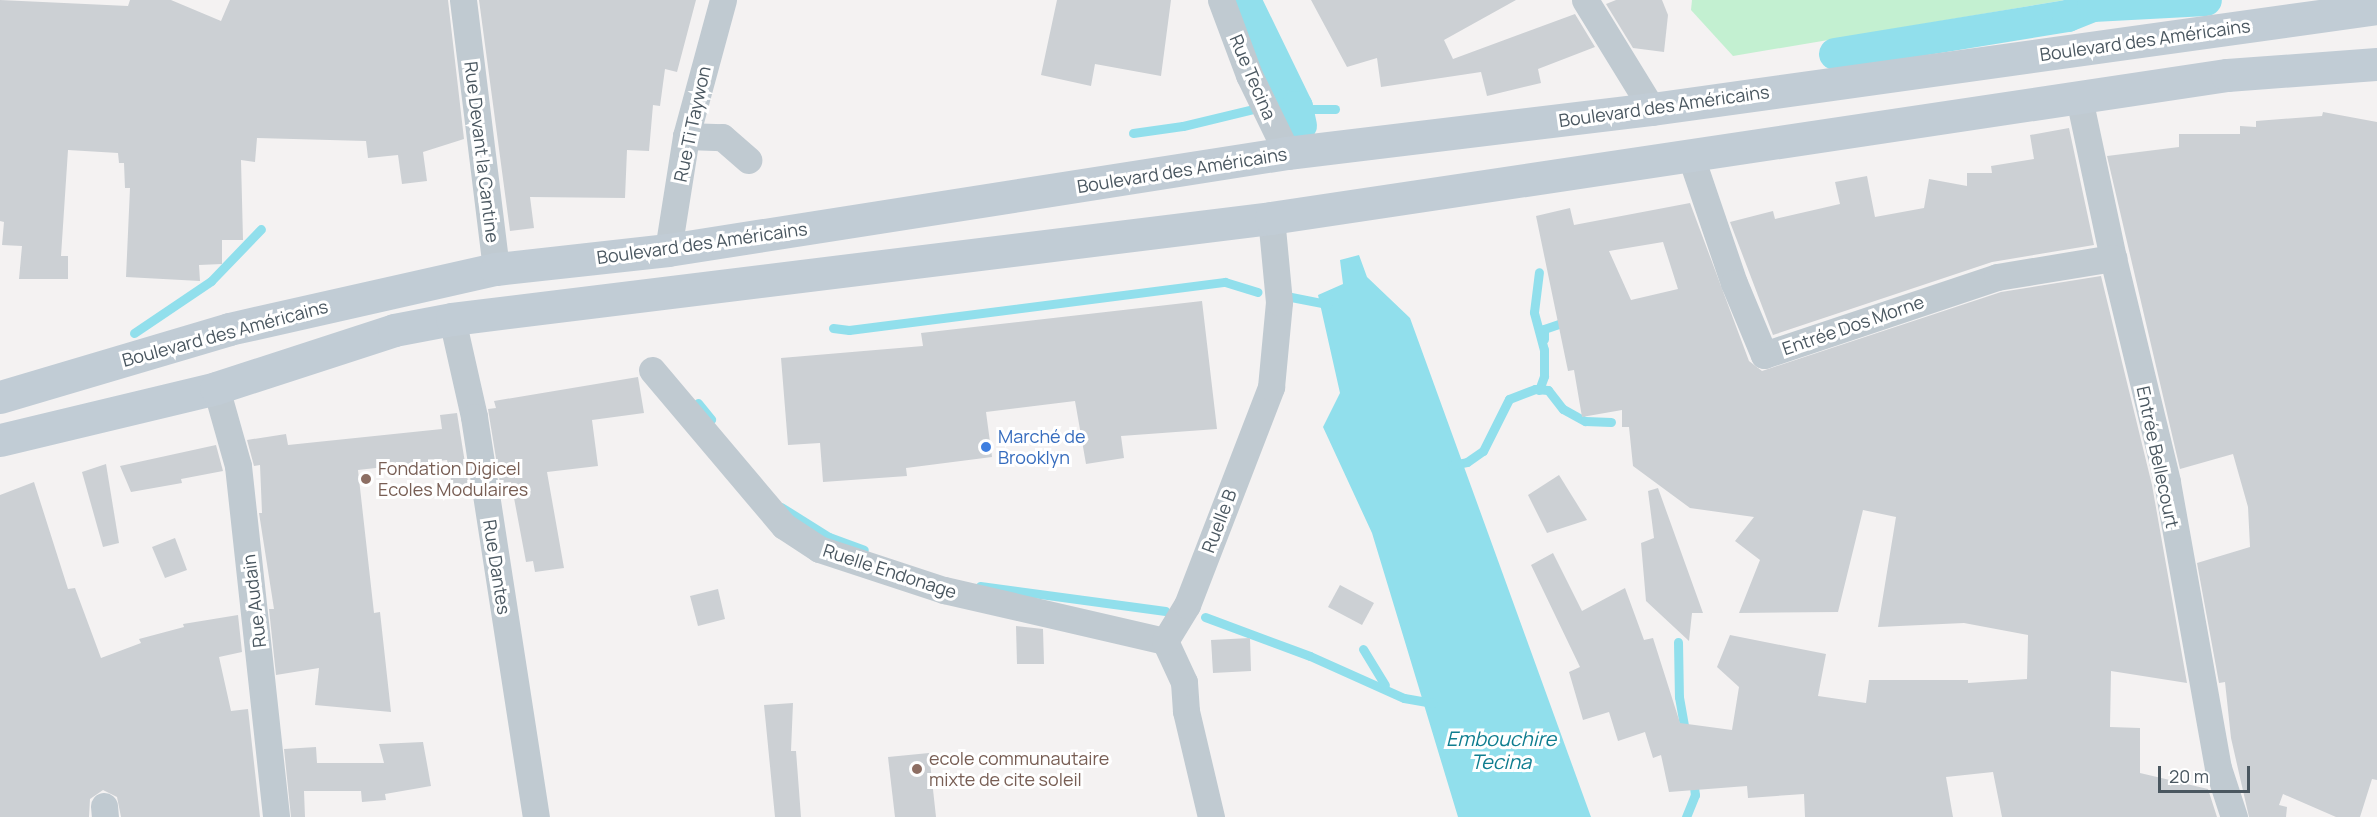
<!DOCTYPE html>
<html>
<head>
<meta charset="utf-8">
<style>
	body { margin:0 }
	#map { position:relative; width:2377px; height:817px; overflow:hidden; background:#f4f2f2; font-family:Manrope,sans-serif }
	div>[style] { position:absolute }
	.green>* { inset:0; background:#c3f0d1 }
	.water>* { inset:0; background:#91dfec }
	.stream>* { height:9px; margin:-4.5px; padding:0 4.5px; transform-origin:4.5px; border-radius:4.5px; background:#91dfec }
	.canal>* { height:32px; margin:-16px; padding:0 16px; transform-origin:16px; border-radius:16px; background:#91dfec }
	.building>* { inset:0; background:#ccd0d4 }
	.street>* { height:27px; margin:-13.5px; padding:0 13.5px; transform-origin:13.5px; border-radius:13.5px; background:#c0cad1 }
	.secondary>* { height:33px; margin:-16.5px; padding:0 16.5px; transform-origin:16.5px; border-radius:16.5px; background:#c1ccd5 }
	.dots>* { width:16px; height:16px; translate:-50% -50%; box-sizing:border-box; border:3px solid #fff; border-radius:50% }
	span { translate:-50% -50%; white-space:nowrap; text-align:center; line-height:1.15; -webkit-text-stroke:6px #fff; paint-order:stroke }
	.street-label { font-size:18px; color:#4a5760 }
	.shop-label { font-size:18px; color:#366cbe }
	.left { translate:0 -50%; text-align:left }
	.education-label { font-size:18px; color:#785e54 }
	.water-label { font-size:20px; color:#0f7d8f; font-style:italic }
	.scale { position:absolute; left:2158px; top:766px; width:92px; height:27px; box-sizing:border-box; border:3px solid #4a5760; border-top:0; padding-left:8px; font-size:18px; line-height:21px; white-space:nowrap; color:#4a5760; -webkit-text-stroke:4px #fff; paint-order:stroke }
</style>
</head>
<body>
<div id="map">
	<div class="green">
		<div style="clip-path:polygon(1692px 0,2065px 0,1733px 56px,1691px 10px)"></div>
	</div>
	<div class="water">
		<div style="clip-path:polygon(1359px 255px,1367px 277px,1410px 318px,1591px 817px,1458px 817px,1372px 533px,1323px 427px,1340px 393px,1318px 295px,1343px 284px,1340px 260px)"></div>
	</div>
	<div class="stream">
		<div style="left:1274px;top:109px;width:61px"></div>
		<div style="left:1133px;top:133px;width:50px;rotate:-8deg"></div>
		<div style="left:1183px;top:126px;width:73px;rotate:-13.5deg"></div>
		<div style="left:1291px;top:297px;width:37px;rotate:11deg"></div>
		<div style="left:833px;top:328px;width:16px;rotate:7deg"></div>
		<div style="left:849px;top:330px;width:379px;rotate:-7.3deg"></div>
		<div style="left:1225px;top:282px;width:34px;rotate:17deg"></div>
		<div style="left:134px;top:333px;width:93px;rotate:-34deg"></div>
		<div style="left:211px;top:281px;width:72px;rotate:-46.1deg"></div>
		<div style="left:1544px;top:339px;width:10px;rotate:-90deg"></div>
		<div style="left:1544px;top:329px;width:28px;rotate:-19deg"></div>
		<div style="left:1539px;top:390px;width:15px;rotate:-70deg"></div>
		<div style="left:1544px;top:376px;width:26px;rotate:-90deg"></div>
		<div style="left:1544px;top:350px;width:39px;rotate:-105deg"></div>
		<div style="left:1534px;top:312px;width:40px;rotate:-82.9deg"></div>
		<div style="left:698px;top:403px;width:21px;rotate:51deg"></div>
		<div style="left:1452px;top:465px;width:15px;rotate:-11deg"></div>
		<div style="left:1467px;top:462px;width:19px;rotate:-35deg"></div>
		<div style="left:1483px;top:451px;width:58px;rotate:-63.4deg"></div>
		<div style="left:1509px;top:399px;width:28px;rotate:-21deg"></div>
		<div style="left:1535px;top:389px;width:13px;rotate:4deg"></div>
		<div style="left:1548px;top:390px;width:24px;rotate:52deg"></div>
		<div style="left:1563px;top:409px;width:25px;rotate:29deg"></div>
		<div style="left:1585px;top:421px;width:26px;rotate:2deg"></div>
		<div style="left:781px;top:507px;width:57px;rotate:32deg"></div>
		<div style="left:829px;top:537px;width:37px;rotate:20deg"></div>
		<div style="left:980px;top:586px;width:187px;rotate:7.7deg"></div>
		<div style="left:1205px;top:617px;width:112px;rotate:20.4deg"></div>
		<div style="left:1310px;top:656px;width:103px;rotate:24.1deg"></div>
		<div style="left:1404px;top:698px;width:29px;rotate:10deg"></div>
		<div style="left:1678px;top:642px;width:55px;rotate:89deg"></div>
		<div style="left:1679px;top:697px;width:39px;rotate:80deg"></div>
		<div style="left:1363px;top:649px;width:42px;rotate:58.6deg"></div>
		<div style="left:1686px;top:817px;width:24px;rotate:-68deg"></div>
		<div style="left:1695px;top:795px;width:17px;rotate:-97deg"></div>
	</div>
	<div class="canal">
		<div style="left:1245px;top:0;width:119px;rotate:64.1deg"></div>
		<div style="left:1297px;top:107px;width:19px;rotate:78deg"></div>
		<div style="left:1835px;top:54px;width:236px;rotate:-9.3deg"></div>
		<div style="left:2068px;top:16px;width:27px;rotate:-22deg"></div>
		<div style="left:2093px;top:6px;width:113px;rotate:-3deg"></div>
	</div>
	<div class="building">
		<div style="clip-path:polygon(0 0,128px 6px,130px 0,171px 0,221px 21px,230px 0,448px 0,464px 139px,423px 152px,427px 181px,402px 184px,398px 155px,368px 158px,366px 141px,257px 138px,255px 162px,241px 160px,243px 240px,222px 240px,222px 264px,199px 265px,200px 281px,126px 277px,130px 188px,125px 188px,124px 163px,119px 163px,118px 153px,68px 150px,61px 256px,68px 256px,68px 279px,19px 279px,22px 246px,2px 245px,4px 222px,0 221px)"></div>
		<div style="clip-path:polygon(479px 0,696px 0,677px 72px,665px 69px,660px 106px,653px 105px,649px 151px,627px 150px,625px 198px,530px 197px,534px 228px,510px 231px)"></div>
		<div style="clip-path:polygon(1057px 0,1171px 0,1161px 76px,1095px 64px,1091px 86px,1041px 75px)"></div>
		<div style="clip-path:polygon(1311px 0,1516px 0,1444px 40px,1453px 59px,1575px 14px,1595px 47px,1538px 69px,1541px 83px,1487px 96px,1481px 72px,1381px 87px,1377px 58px,1347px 67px)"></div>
		<div style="clip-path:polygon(1616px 0,1662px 0,1668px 15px,1664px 52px,1633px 48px,1606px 4px)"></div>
		<div style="clip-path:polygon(2323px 112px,2377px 122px,2377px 780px,2372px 779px,2360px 817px,2336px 817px,2283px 794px,2279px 805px,2287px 807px,2286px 817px,2249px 817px,2231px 738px,2225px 682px,2219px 683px,2197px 563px,2250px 547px,2248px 507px,2233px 454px,2180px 469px,2107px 156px,2179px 147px,2179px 134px,2240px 134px,2240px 126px,2256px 127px,2256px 121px,2322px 116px)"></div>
		<div style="clip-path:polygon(2069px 128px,2094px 245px,1992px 262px,1773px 335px,1730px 222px,1773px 211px,1775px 219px,1840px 204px,1835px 182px,1867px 176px,1875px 217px,1924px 208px,1929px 179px,1967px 186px,1967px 173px,1992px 173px,1991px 166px,2034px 159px,2030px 135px)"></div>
		<div style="clip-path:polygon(evenodd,1690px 203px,1749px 361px,1762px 371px,2001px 292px,2101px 276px,2152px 485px,2187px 683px,2111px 671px,2110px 727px,2140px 728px,2140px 773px,2208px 789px,2217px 817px,2002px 817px,1993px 772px,1946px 777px,1953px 817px,1805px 817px,1804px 794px,1748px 798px,1747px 786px,1669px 792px,1661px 755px,1653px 758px,1645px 732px,1618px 741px,1609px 712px,1583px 720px,1569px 672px,1580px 667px,1531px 565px,1553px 553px,1582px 611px,1625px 588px,1644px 640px,1653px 638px,1680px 723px,1732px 730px,1739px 687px,1717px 667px,1730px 635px,1826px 654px,1818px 696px,1866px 703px,1869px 680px,1968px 680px,1968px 683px,2027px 679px,2028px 635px,1964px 623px,1878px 627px,1896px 517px,1863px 510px,1838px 612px,1739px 613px,1760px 560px,1735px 541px,1754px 517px,1690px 508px,1633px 466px,1629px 427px,1622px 427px,1622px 410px,1582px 417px,1574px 370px,1568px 371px,1536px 216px,1570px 208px,1574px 225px,1690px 203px,1663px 242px,1678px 289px,1631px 300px,1609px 251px,1663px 242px)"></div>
		<div style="clip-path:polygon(1202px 301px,1217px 429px,1121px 436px,1124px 458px,1086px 464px,1075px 401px,986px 412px,992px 457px,906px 468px,907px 476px,823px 482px,820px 443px,788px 445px,781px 358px,923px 346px,921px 333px)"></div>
		<div style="clip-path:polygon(638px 377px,644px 413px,592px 420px,598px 466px,547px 472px,564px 568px,535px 572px,533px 561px,526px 562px,511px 482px,500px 483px,488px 409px,496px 408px,494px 401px)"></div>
		<div style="clip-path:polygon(457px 413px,469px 488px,453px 490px,447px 460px,358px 470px,374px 613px,380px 612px,391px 712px,315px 705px,319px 668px,276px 675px,269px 609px,274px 609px,259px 513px,262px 513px,260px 465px,254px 466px,247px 440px,286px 434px,288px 445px,442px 429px,440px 415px)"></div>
		<div style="clip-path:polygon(216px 445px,223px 471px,181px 479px,182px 483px,131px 492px,120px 466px)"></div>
		<div style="clip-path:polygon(106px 464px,119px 543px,103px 547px,82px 472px)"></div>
		<div style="clip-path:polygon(1559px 475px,1587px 520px,1547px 533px,1528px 495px)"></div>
		<div style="clip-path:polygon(34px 482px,68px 589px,75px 588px,101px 658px,141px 643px,139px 639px,184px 627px,183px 624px,238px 615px,242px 652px,219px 657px,231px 711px,248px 709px,260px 817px,121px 817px,117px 797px,103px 790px,90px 799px,89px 817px,0 817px,0 495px)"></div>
		<div style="clip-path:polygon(1658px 488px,1703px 613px,1692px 613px,1689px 641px,1646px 601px,1641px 543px,1654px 538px,1648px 491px)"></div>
		<div style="clip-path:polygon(175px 538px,187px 570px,165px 578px,152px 547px)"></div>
		<div style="clip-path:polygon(1340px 585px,1374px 603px,1362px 625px,1328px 607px)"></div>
		<div style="clip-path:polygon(718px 589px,725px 619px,698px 626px,690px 596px)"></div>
		<div style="clip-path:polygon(1016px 626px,1043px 629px,1044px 664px,1017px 664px)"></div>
		<div style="clip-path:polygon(1250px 638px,1251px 671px,1213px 673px,1211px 640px)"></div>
		<div style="clip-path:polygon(793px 703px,791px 751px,796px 751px,801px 817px,775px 817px,764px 705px)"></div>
		<div style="clip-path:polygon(423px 742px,431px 786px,385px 794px,386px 800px,362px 802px,361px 791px,304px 791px,305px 817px,291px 817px,284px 749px,316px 747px,317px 763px,384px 763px,379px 744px)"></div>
		<div style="clip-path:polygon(929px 753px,936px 817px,895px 817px,888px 757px)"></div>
	</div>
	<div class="street">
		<div style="left:463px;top:0;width:271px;rotate:83deg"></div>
		<div style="left:1221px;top:0;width:80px;rotate:69.5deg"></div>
		<div style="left:1249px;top:75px;width:87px;rotate:64deg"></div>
		<div style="left:1585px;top:0;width:128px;rotate:58.4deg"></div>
		<div style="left:2079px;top:98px;width:164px;rotate:78deg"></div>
		<div style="left:2113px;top:258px;width:230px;rotate:76.4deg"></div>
		<div style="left:2167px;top:482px;width:291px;rotate:79.9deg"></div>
		<div style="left:2218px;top:768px;width:52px;rotate:71.9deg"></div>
		<div style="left:686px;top:136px;width:36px;rotate:2deg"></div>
		<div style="left:722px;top:137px;width:35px;rotate:41deg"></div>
		<div style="left:1691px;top:157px;width:133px;rotate:71.2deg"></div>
		<div style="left:1734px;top:283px;width:78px;rotate:67.4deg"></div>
		<div style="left:1764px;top:355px;width:246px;rotate:-18.5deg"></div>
		<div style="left:1997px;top:277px;width:118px;rotate:-9.3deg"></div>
		<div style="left:668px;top:250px;width:115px;rotate:-81deg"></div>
		<div style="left:686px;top:136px;width:141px;rotate:-74.8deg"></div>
		<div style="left:452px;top:319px;width:100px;rotate:77.3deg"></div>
		<div style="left:474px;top:417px;width:405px;rotate:81.2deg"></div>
		<div style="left:652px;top:370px;width:204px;rotate:49.8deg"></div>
		<div style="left:784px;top:526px;width:42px;rotate:33.3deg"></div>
		<div style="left:819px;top:549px;width:132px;rotate:18.2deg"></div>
		<div style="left:944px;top:590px;width:227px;rotate:13deg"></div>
		<div style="left:216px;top:388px;width:81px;rotate:74.2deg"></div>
		<div style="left:238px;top:466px;width:353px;rotate:83.8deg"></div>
		<div style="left:104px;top:806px;width:11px;rotate:85deg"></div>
		<div style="left:1211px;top:817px;width:109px;rotate:-103.3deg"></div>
		<div style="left:1186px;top:711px;width:29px;rotate:-94deg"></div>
		<div style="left:1184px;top:682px;width:45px;rotate:-114.9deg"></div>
		<div style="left:1165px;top:641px;width:42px;rotate:-58.6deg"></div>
		<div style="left:1187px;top:605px;width:234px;rotate:-68.9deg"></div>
		<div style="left:1271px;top:387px;width:85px;rotate:-84.6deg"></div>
		<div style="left:1279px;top:302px;width:84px;rotate:-95.4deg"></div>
	</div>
	<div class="secondary">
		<div style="left:0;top:397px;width:239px;rotate:-16.5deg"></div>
		<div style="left:229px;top:329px;width:274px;rotate:-12.7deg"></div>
		<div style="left:496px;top:269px;width:173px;rotate:-6.3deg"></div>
		<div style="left:668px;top:250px;width:627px;rotate:-8.91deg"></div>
		<div style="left:1287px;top:153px;width:368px;rotate:-6.9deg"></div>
		<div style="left:1652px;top:109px;width:732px;rotate:-7.93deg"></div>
		<div style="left:0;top:440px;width:222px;rotate:-13.5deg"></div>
		<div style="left:216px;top:388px;width:187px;rotate:-18deg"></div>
		<div style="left:394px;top:330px;width:59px;rotate:-10.7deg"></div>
		<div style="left:452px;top:319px;width:825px;rotate:-7.03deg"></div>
		<div style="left:1271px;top:218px;width:967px;rotate:-8.51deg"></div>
		<div style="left:2227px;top:75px;width:150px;rotate:-4.2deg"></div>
	</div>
	<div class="dots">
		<div style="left:986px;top:447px;background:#3f7fe0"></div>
		<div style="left:366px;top:479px;background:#8d6e63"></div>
		<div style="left:917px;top:769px;background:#8d6e63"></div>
	</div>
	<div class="street-label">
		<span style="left:2145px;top:40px;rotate:-8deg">Boulevard des Américains</span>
		<span style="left:1253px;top:77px;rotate:67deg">Rue Tecina</span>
		<span style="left:1664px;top:106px;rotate:-8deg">Boulevard des Américains</span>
		<span style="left:692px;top:124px;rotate:-78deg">Rue Ti Taywon</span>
		<span style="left:482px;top:152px;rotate:83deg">Rue Devant la Cantine</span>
		<span style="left:1182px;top:170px;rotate:-9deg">Boulevard des Américains</span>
		<span style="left:702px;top:243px;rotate:-8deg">Boulevard des Américains</span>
		<span style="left:1853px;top:325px;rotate:-19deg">Entrée Dos Morne</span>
		<span style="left:225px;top:333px;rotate:-15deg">Boulevard des Américains</span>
		<span style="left:2158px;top:457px;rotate:78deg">Entrée Bellecourt</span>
		<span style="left:1219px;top:521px;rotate:-69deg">Ruelle B</span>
		<span style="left:497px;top:567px;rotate:81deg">Rue Dantes</span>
		<span style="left:890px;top:571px;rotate:18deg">Ruelle Endonage</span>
		<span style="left:254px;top:601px;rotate:-97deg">Rue Audain</span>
	</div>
	<div class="shop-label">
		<span class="left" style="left:998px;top:447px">Marché de<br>Brooklyn</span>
	</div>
	<div class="education-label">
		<span class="left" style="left:378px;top:479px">Fondation Digicel<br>Ecoles Modulaires</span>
		<span class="left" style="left:929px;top:769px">ecole communautaire<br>mixte de cite soleil</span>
	</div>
	<div class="water-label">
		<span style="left:1501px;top:750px">Embouchire<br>Tecina</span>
	</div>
	<div class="scale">20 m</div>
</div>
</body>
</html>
